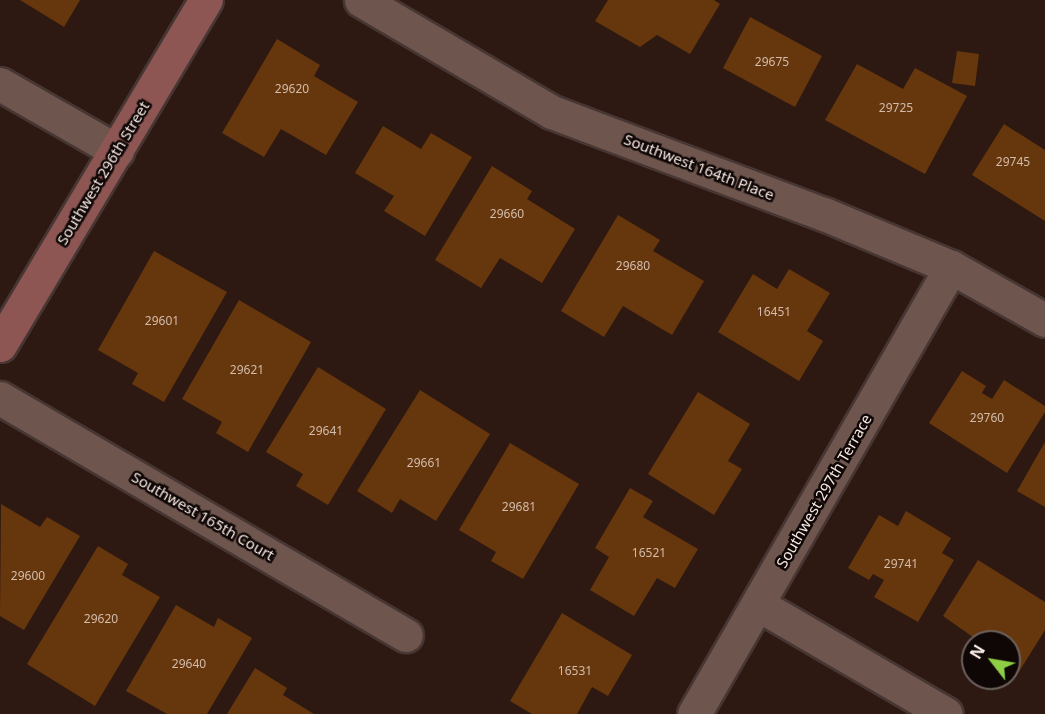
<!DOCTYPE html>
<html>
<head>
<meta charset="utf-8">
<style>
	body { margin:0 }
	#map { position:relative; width:1045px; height:714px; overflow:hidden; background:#2d1912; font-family:"Noto Sans",sans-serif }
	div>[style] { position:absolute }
	.building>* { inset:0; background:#66360c }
	.roads { filter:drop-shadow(2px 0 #473633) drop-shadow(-2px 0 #473633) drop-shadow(0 2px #473633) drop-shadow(0 -2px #473633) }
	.street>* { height:33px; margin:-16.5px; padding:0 16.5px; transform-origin:16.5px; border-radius:16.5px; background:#6e554d }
	.secondary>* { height:33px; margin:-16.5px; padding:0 16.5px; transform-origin:16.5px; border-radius:16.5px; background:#8d5653 }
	span { translate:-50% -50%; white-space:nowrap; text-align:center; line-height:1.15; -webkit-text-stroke:5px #0f0705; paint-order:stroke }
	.number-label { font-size:12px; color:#d3bcad }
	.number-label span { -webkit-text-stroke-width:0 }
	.street-label { font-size:15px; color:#f7e8e3 }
	.north { position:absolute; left:961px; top:630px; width:60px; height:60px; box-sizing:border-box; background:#0f0705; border:2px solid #6c615e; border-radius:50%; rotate:301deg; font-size:16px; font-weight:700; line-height:24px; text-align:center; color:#f7e8e3 }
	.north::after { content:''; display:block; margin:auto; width:21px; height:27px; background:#8dce44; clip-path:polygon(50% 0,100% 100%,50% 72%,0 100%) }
</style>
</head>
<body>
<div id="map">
	<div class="building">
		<div style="clip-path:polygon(20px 0,80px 0,64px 27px)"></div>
		<div style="clip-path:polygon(608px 0,714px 0,720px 4px,690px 54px,657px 35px,640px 47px,595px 21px)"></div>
		<div style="clip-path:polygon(750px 17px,822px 56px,795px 107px,723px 68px)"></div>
		<div style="clip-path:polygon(277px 39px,320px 65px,314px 76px,358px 102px,326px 155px,281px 129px,264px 157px,222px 133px)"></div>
		<div style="clip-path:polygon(957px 51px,979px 54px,975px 86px,952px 83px)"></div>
		<div style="clip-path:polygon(857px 64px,903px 89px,915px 68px,967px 96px,925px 174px,825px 120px)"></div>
		<div style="clip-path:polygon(1004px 124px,1045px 150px,1045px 221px,972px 175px)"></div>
		<div style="clip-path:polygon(383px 126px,421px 149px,431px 133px,472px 157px,425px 236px,384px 211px,394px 196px,355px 173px)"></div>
		<div style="clip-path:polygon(492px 166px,532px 191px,527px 199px,575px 229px,542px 283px,500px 258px,481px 288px,435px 260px)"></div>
		<div style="clip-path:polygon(618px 215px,660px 240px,653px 251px,704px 281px,672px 335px,623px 306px,604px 337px,561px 311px)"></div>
		<div style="clip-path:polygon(154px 251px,227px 292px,164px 402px,132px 384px,138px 373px,98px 350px)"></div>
		<div style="clip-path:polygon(789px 269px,830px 293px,807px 331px,823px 341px,799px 381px,718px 332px,753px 274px,777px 289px)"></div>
		<div style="clip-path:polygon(239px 300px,311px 342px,248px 452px,216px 433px,222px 422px,182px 399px)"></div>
		<div style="clip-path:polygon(318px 367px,386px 409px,328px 505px,296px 486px,303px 474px,266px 452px)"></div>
		<div style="clip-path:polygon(962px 371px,986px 386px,982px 393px,992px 399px,1004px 380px,1045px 406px,1045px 412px,1007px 473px,929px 423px)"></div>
		<div style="clip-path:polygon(420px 390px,490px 434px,436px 521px,400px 499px,392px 513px,357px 491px)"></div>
		<div style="clip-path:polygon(698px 392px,750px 424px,728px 461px,742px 469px,714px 515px,648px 474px)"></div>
		<div style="clip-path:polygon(1045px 442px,1045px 507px,1017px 491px)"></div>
		<div style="clip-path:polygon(510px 443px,579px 484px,523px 579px,491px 561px,496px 552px,459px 530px)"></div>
		<div style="clip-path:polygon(630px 488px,653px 501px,643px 517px,698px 549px,675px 588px,657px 578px,634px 616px,590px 590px,609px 557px,595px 548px)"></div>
		<div style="clip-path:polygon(1px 504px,40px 527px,47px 517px,80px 536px,24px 630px,0 616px)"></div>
		<div style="clip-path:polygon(906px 511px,951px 538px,942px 553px,954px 560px,918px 622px,874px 597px,884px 580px,873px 574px,869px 580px,848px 568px,879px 515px,898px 526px)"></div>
		<div style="clip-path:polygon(98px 546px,128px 564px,122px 575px,160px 597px,95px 706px,27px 664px)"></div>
		<div style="clip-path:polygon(978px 560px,1045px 602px,1045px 630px,1015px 678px,1009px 674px,1009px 642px,980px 642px,943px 616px)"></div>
		<div style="clip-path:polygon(176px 605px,214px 627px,218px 618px,252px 638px,207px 714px,167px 714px,126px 691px)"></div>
		<div style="clip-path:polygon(562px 613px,632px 655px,608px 696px,592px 687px,577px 714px,532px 714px,510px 701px)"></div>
		<div style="clip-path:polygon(255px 668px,287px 688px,283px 695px,314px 714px,227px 714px)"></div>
	</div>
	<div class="roads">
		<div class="street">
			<div style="left:361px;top:0;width:221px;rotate:30.4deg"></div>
			<div style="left:552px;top:112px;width:290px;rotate:20.6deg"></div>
			<div style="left:824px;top:214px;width:138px;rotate:22.7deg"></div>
			<div style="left:951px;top:267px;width:108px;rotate:29.4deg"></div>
			<div style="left:0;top:84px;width:135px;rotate:29.8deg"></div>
			<div style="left:0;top:398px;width:470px;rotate:30.3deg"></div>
			<div style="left:759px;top:605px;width:216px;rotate:30.2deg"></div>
			<div style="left:694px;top:714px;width:516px;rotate:-60.1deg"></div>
		</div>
		<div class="secondary">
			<div style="left:0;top:345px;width:402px;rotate:-59.2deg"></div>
		</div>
	</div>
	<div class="number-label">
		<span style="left:772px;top:62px">29675</span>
		<span style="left:292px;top:89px">29620</span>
		<span style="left:896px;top:108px">29725</span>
		<span style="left:1013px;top:162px">29745</span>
		<span style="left:507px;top:214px">29660</span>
		<span style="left:633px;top:266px">29680</span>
		<span style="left:774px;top:312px">16451</span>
		<span style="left:162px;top:321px">29601</span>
		<span style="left:247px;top:370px">29621</span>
		<span style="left:987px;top:418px">29760</span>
		<span style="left:326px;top:431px">29641</span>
		<span style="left:424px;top:463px">29661</span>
		<span style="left:519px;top:507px">29681</span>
		<span style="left:649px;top:553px">16521</span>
		<span style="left:901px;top:564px">29741</span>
		<span style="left:28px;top:576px">29600</span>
		<span style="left:101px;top:619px">29620</span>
		<span style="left:189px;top:664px">29640</span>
		<span style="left:575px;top:671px">16531</span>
	</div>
	<div class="street-label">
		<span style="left:699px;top:167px;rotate:21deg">Southwest 164th Place</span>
		<span style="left:103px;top:173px;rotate:-59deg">Southwest 296th Street</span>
		<span style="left:824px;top:491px;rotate:-60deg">Southwest 297th Terrace</span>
		<span style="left:203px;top:516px;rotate:30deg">Southwest 165th Court</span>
	</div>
	<div class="north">N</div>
</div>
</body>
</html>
